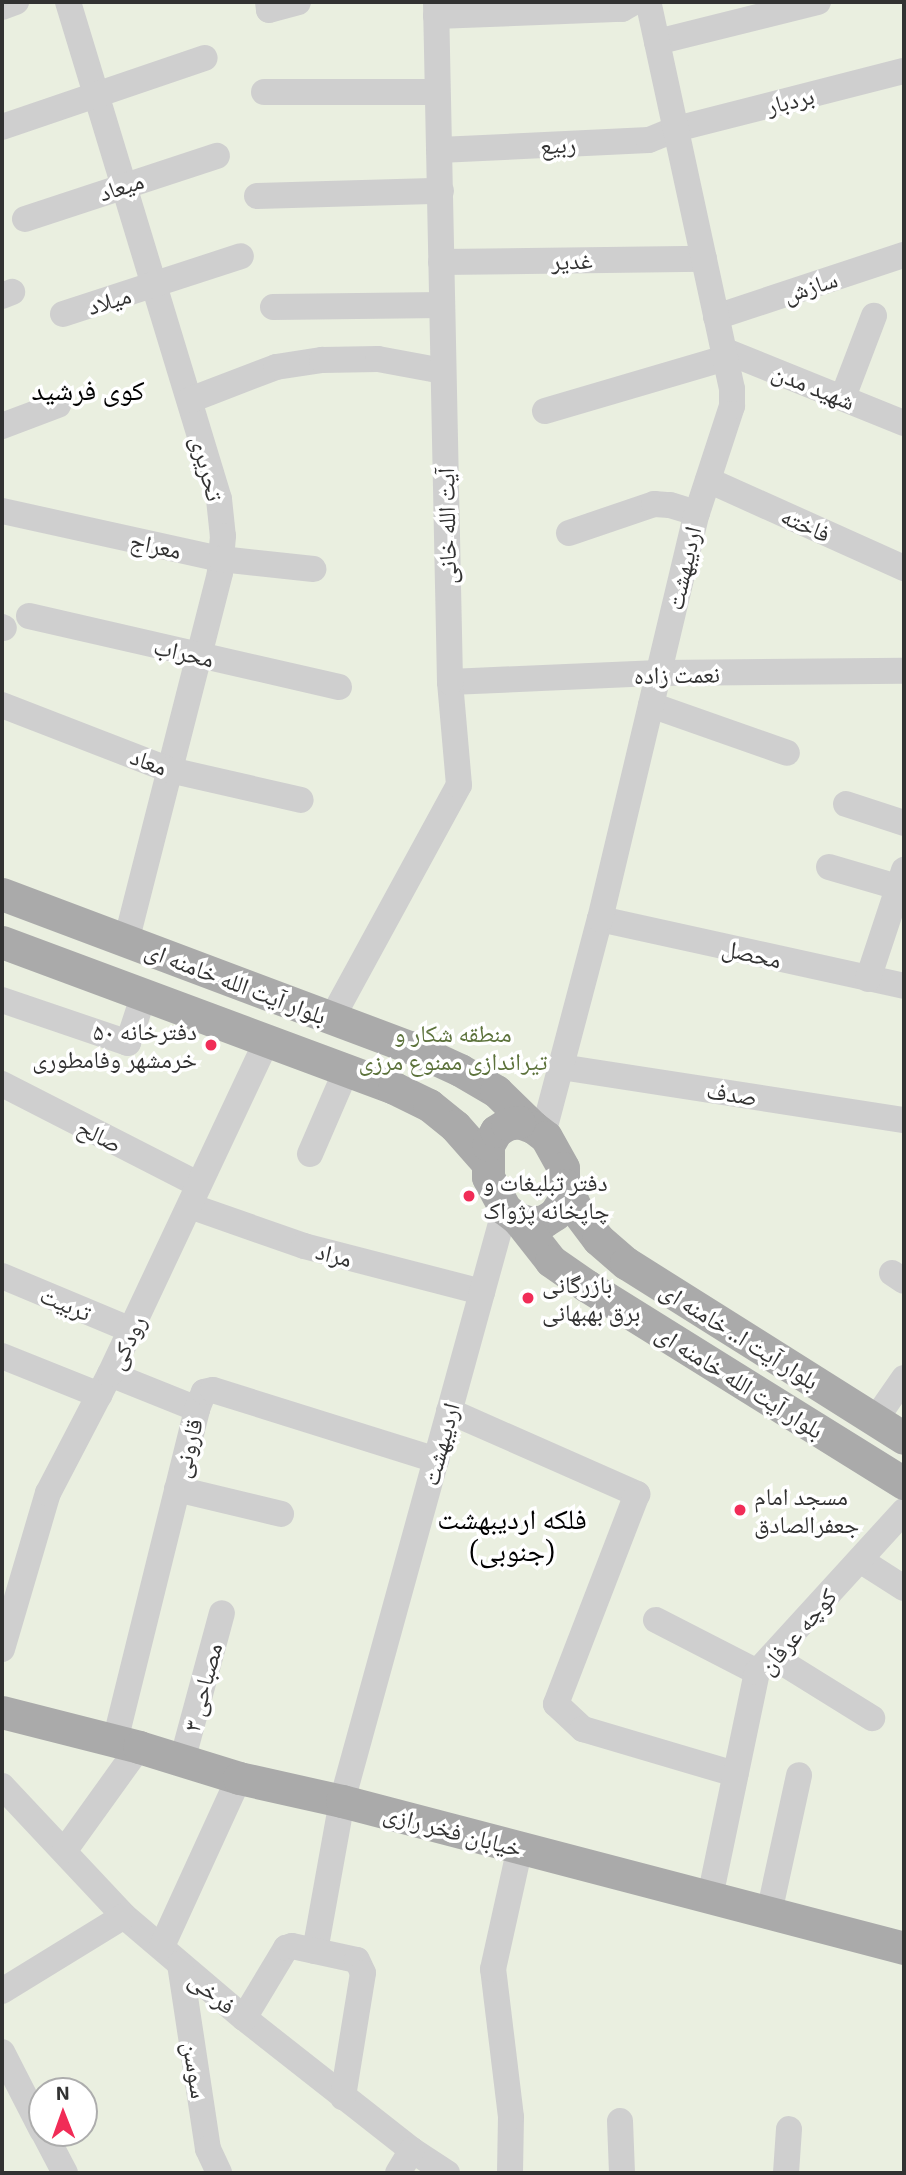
<!DOCTYPE html>
<html>
<head>
<meta charset="utf-8">
<style>
	body { margin:0 }
	#map { position:relative; width:906px; height:2175px; overflow:hidden; background:#fff; font-family:"Exo 2","Noto Naskh Arabic",sans-serif }
	div>[style] { position:absolute }
	.green>* { inset:0; background:#eaefe0 }
	.minor>* { height:26px; margin:-13px; padding:0 13px; transform-origin:13px; border-radius:13px; background:#cfcfcf }
	.major>* { height:33px; margin:-16.5px; padding:0 16.5px; transform-origin:16.5px; border-radius:16.5px; background:#aaa }
	.dots>* { width:19px; height:19px; translate:-50% -50%; box-sizing:border-box; border:4px solid #fff; border-radius:50% }
	span { translate:-50% -50%; white-space:nowrap; text-align:center; line-height:1.15; -webkit-text-stroke:7px #fff; paint-order:stroke }
	.street-label { font-size:24px; color:#323232 }
	.poi-label { font-size:24px; color:#323232 }
	.right { translate:-100% -50%; text-align:right }
	.left { translate:0 -50%; text-align:left }
	.park-label { font-size:24px; color:#5c723b }
	.quarter-label { font-size:28px; color:#000 }
	.frame { position:absolute; inset:0; border:4px solid #323232; pointer-events:none }
	.north { position:absolute; left:28px; top:2077px; width:70px; height:70px; box-sizing:border-box; background:#fff; border:2px solid #adadad; border-radius:50%; rotate:359deg; font-size:19px; font-weight:700; line-height:28px; text-align:center; color:#323232 }
	.north::after { content:''; display:block; margin:auto; width:24px; height:32px; background:#f12c57; clip-path:polygon(50% 0,100% 100%,50% 72%,0 100%) }
</style>
</head>
<body>
<div id="map">
	<div class="green">
		<div style="clip-path:polygon(evenodd,2px 2px,904px 2px,904px 2173px,2px 2173px,2px 2px,42px 2091px,84px 2091px,84px 2133px,42px 2133px,42px 2091px)"></div>
	</div>
	<div class="minor">
		<div style="left:68px;top:2px;width:519px;rotate:73.1deg"></div>
		<div style="left:219px;top:499px;width:37px;rotate:84deg"></div>
		<div style="left:223px;top:536px;width:37px;rotate:95deg"></div>
		<div style="left:220px;top:573px;width:380px;rotate:104.3deg"></div>
		<div style="left:268px;top:2px;width:8px;rotate:83deg"></div>
		<div style="left:269px;top:10px;width:30px;rotate:-15deg"></div>
		<div style="left:2px;top:7px;width:15px;rotate:-20deg"></div>
		<div style="left:436px;top:16px;width:186px;rotate:-2.2deg"></div>
		<div style="left:622px;top:9px;width:14px;rotate:-30deg"></div>
		<div style="left:657px;top:42px;width:166px;rotate:-14deg"></div>
		<div style="left:264px;top:92px;width:173px"></div>
		<div style="left:2px;top:127px;width:214px;rotate:-18.8deg"></div>
		<div style="left:439px;top:150px;width:210px;rotate:-2.7deg"></div>
		<div style="left:649px;top:140px;width:29px;rotate:-22deg"></div>
		<div style="left:676px;top:129px;width:235px;rotate:-14.3deg"></div>
		<div style="left:257px;top:196px;width:184px;rotate:-1.6deg"></div>
		<div style="left:25px;top:219px;width:202px;rotate:-18.2deg"></div>
		<div style="left:441px;top:262px;width:263px;rotate:-0.7deg"></div>
		<div style="left:2px;top:296px;width:11px;rotate:-22deg"></div>
		<div style="left:273px;top:307px;width:169px;rotate:-0.7deg"></div>
		<div style="left:63px;top:314px;width:187px;rotate:-18deg"></div>
		<div style="left:716px;top:317px;width:198px;rotate:-18.3deg"></div>
		<div style="left:723px;top:350px;width:195px;rotate:22deg"></div>
		<div style="left:843px;top:397px;width:87px;rotate:-69.1deg"></div>
		<div style="left:190px;top:400px;width:92px;rotate:-21deg"></div>
		<div style="left:276px;top:367px;width:47px;rotate:-8.7deg"></div>
		<div style="left:322px;top:360px;width:56px;rotate:-1deg"></div>
		<div style="left:378px;top:359px;width:66px;rotate:10.5deg"></div>
		<div style="left:545px;top:411px;width:188px;rotate:-16.4deg"></div>
		<div style="left:2px;top:426px;width:60px;rotate:-20.6deg"></div>
		<div style="left:708px;top:480px;width:215px;rotate:24.2deg"></div>
		<div style="left:2px;top:511px;width:224px;rotate:12.4deg"></div>
		<div style="left:221px;top:559px;width:93px;rotate:6.2deg"></div>
		<div style="left:569px;top:533px;width:90px;rotate:-18.8deg"></div>
		<div style="left:654px;top:504px;width:16px;rotate:4deg"></div>
		<div style="left:670px;top:505px;width:28px;rotate:17deg"></div>
		<div style="left:29px;top:616px;width:318px;rotate:12.9deg"></div>
		<div style="left:2px;top:627px;width:2px;rotate:27deg"></div>
		<div style="left:450px;top:682px;width:209px;rotate:-2.5deg"></div>
		<div style="left:659px;top:673px;width:245px;rotate:-0.5deg"></div>
		<div style="left:2px;top:705px;width:180px;rotate:21.2deg"></div>
		<div style="left:170px;top:770px;width:134px;rotate:12.9deg"></div>
		<div style="left:651px;top:705px;width:144px;rotate:19.4deg"></div>
		<div style="left:846px;top:804px;width:61px;rotate:18.1deg"></div>
		<div style="left:829px;top:867px;width:78px;rotate:16.3deg"></div>
		<div style="left:600px;top:919px;width:311px;rotate:12.4deg"></div>
		<div style="left:868px;top:979px;width:115px;rotate:-71.7deg"></div>
		<div style="left:2px;top:1000px;width:133px;rotate:18.8deg"></div>
		<div style="left:128px;top:1043px;width:48px;rotate:-71.9deg"></div>
		<div style="left:332px;top:1018px;width:265px;rotate:-61.4deg"></div>
		<div style="left:459px;top:785px;width:103px;rotate:-95deg"></div>
		<div style="left:450px;top:682px;width:680px;rotate:-91.18deg"></div>
		<div style="left:561px;top:1067px;width:347px;rotate:8.8deg"></div>
		<div style="left:2px;top:1084px;width:221px;rotate:27.1deg"></div>
		<div style="left:543px;top:1134px;width:222px;rotate:-75.2deg"></div>
		<div style="left:600px;top:919px;width:417px;rotate:-76.6deg"></div>
		<div style="left:697px;top:513px;width:113px;rotate:-71.9deg"></div>
		<div style="left:732px;top:406px;width:17px;rotate:-90deg"></div>
		<div style="left:732px;top:389px;width:396px;rotate:-102.2deg"></div>
		<div style="left:310px;top:1154px;width:90px;rotate:-66.6deg"></div>
		<div style="left:190px;top:1206px;width:121px;rotate:19.3deg"></div>
		<div style="left:304px;top:1246px;width:184px;rotate:14.5deg"></div>
		<div style="left:892px;top:1273px;width:14px;rotate:34deg"></div>
		<div style="left:2px;top:1276px;width:140px;rotate:22.7deg"></div>
		<div style="left:2px;top:1356px;width:105px;rotate:21.9deg"></div>
		<div style="left:110px;top:1374px;width:94px;rotate:21.9deg"></div>
		<div style="left:449px;top:1411px;width:206px;rotate:23.8deg"></div>
		<div style="left:637px;top:1494px;width:225px;rotate:111.1deg"></div>
		<div style="left:556px;top:1704px;width:37px;rotate:43deg"></div>
		<div style="left:583px;top:1729px;width:159px;rotate:16.5deg"></div>
		<div style="left:875px;top:1420px;width:51px;rotate:-55.4deg"></div>
		<div style="left:177px;top:1489px;width:107px;rotate:13.5deg"></div>
		<div style="left:860px;top:1560px;width:52px;rotate:32.5deg"></div>
		<div style="left:656px;top:1620px;width:114px;rotate:27.2deg"></div>
		<div style="left:2px;top:1649px;width:163px;rotate:-73.6deg"></div>
		<div style="left:48px;top:1493px;width:134px;rotate:-62.5deg"></div>
		<div style="left:110px;top:1374px;width:368px;rotate:-64.8deg"></div>
		<div style="left:772px;top:1656px;width:118px;rotate:31.8deg"></div>
		<div style="left:115px;top:1741px;width:342px;rotate:-76.1deg"></div>
		<div style="left:197px;top:1409px;width:18px;rotate:-68deg"></div>
		<div style="left:204px;top:1392px;width:9px;rotate:-13deg"></div>
		<div style="left:213px;top:1390px;width:234px;rotate:17.4deg"></div>
		<div style="left:182px;top:1761px;width:153px;rotate:-74.9deg"></div>
		<div style="left:2px;top:1786px;width:178px;rotate:46.8deg"></div>
		<div style="left:124px;top:1916px;width:157px;rotate:40.4deg"></div>
		<div style="left:244px;top:2018px;width:214px;rotate:38.2deg"></div>
		<div style="left:412px;top:2150px;width:42px;rotate:33.3deg"></div>
		<div style="left:65px;top:1850px;width:127px;rotate:-54.3deg"></div>
		<div style="left:710px;top:1897px;width:230px;rotate:-78.2deg"></div>
		<div style="left:757px;top:1672px;width:218px;rotate:-47.6deg"></div>
		<div style="left:769px;top:1913px;width:141px;rotate:-77.7deg"></div>
		<div style="left:162px;top:1946px;width:185px;rotate:-65.4deg"></div>
		<div style="left:315px;top:1951px;width:152px;rotate:-79.8deg"></div>
		<div style="left:342px;top:1801px;width:614px;rotate:-74.61deg"></div>
		<div style="left:180px;top:1964px;width:187px;rotate:81.4deg"></div>
		<div style="left:208px;top:2149px;width:26px;rotate:65deg"></div>
		<div style="left:2px;top:1991px;width:143px;rotate:-31.6deg"></div>
		<div style="left:244px;top:2018px;width:82px;rotate:-59deg"></div>
		<div style="left:286px;top:1948px;width:6px;rotate:-18deg"></div>
		<div style="left:292px;top:1946px;width:66px;rotate:12.2deg"></div>
		<div style="left:357px;top:1960px;width:14px;rotate:65deg"></div>
		<div style="left:363px;top:1973px;width:126px;rotate:99.2deg"></div>
		<div style="left:2px;top:2052px;width:88px;rotate:62.9deg"></div>
		<div style="left:620px;top:2121px;width:52px;rotate:87.8deg"></div>
		<div style="left:44px;top:2133px;width:45px;rotate:62.3deg"></div>
		<div style="left:398px;top:2173px;width:27px;rotate:-59deg"></div>
		<div style="left:510px;top:2173px;width:56px;rotate:-89deg"></div>
		<div style="left:511px;top:2117px;width:149px;rotate:-96.9deg"></div>
		<div style="left:493px;top:1969px;width:125px;rotate:-77.5deg"></div>
		<div style="left:786px;top:2173px;width:44px;rotate:-86.1deg"></div>
	</div>
	<div class="major">
		<div style="left:2px;top:894px;width:436px;rotate:20.6deg"></div>
		<div style="left:410px;top:1047px;width:55px;rotate:24.7deg"></div>
		<div style="left:460px;top:1070px;width:42px;rotate:30.3deg"></div>
		<div style="left:496px;top:1091px;width:52px;rotate:44.2deg"></div>
		<div style="left:2px;top:942px;width:418px;rotate:20.4deg"></div>
		<div style="left:394px;top:1088px;width:39px;rotate:26deg"></div>
		<div style="left:429px;top:1105px;width:33px;rotate:39deg"></div>
		<div style="left:455px;top:1126px;width:45px;rotate:48.6deg"></div>
		<div style="left:519px;top:1122px;width:15px;rotate:20deg"></div>
		<div style="left:533px;top:1127px;width:16px;rotate:38deg"></div>
		<div style="left:546px;top:1137px;width:35px;rotate:61deg"></div>
		<div style="left:563px;top:1168px;width:33px;rotate:90deg"></div>
		<div style="left:563px;top:1201px;width:15px;rotate:122deg"></div>
		<div style="left:555px;top:1214px;width:13px;rotate:148deg"></div>
		<div style="left:544px;top:1221px;width:12px;rotate:171deg"></div>
		<div style="left:532px;top:1223px;width:15px;rotate:-164deg"></div>
		<div style="left:518px;top:1219px;width:16px;rotate:-142deg"></div>
		<div style="left:505px;top:1209px;width:36px;rotate:-118deg"></div>
		<div style="left:488px;top:1177px;width:32px;rotate:-90deg"></div>
		<div style="left:488px;top:1145px;width:16px;rotate:-60deg"></div>
		<div style="left:496px;top:1131px;width:13px;rotate:-32deg"></div>
		<div style="left:507px;top:1124px;width:12px;rotate:-9deg"></div>
		<div style="left:565px;top:1185px;width:29px;rotate:65deg"></div>
		<div style="left:577px;top:1211px;width:35px;rotate:53deg"></div>
		<div style="left:598px;top:1239px;width:37px;rotate:41deg"></div>
		<div style="left:626px;top:1263px;width:328px;rotate:32.2deg"></div>
		<div style="left:518px;top:1219px;width:53px;rotate:51.8deg"></div>
		<div style="left:551px;top:1261px;width:44px;rotate:34.8deg"></div>
		<div style="left:587px;top:1286px;width:373px;rotate:31.9deg"></div>
		<div style="left:2px;top:1712px;width:141px;rotate:14.3deg"></div>
		<div style="left:139px;top:1747px;width:105px;rotate:17.2deg"></div>
		<div style="left:239px;top:1778px;width:106px;rotate:12.6deg"></div>
		<div style="left:342px;top:1801px;width:581px;rotate:14.66deg"></div>
	</div>
	<div class="dots">
		<div style="left:211px;top:1045px;background:#f12c57"></div>
		<div style="left:469px;top:1196px;background:#f12c57"></div>
		<div style="left:528px;top:1298px;background:#f12c57"></div>
		<div style="left:740px;top:1510px;background:#f12c57"></div>
	</div>
	<div class="street-label">
		<span style="left:790px;top:100px;rotate:-14deg">بردبار</span>
		<span style="left:558px;top:144px;rotate:-3deg">ربیع</span>
		<span style="left:121px;top:186px;rotate:-18deg">میعاد</span>
		<span style="left:572px;top:260px;rotate:-1deg">غدیر</span>
		<span style="left:810px;top:286px;rotate:-18deg">سازش</span>
		<span style="left:109px;top:300px;rotate:-17deg">میلاد</span>
		<span style="left:814px;top:386px;rotate:22deg">شهید مدن</span>
		<span style="left:208px;top:468px;rotate:75deg">تحریری</span>
		<span style="left:806px;top:524px;rotate:24deg">فاخته</span>
		<span style="left:446px;top:526px;rotate:-91deg">آیت الله خانی</span>
		<span style="left:156px;top:545px;rotate:12deg">معراج</span>
		<span style="left:683px;top:568px;rotate:-77deg">اردیبهشت</span>
		<span style="left:184px;top:652px;rotate:13deg">محراب</span>
		<span style="left:677px;top:674px;rotate:-1deg">نعمت زاده</span>
		<span style="left:149px;top:761px;rotate:20deg">معاد</span>
		<span style="left:752px;top:953px;rotate:13deg">محصل</span>
		<span style="left:236px;top:982px;rotate:21deg">بلوار آیت الله خامنه ای</span>
		<span style="left:732px;top:1093px;rotate:9deg">صدف</span>
		<span style="left:100px;top:1135px;rotate:27deg">صالح</span>
		<span style="left:334px;top:1254px;rotate:14deg">مراد</span>
		<span style="left:66px;top:1303px;rotate:23deg">تربیت</span>
		<span style="left:740px;top:1335px;rotate:32deg">بلوار آیت ا.. خامنه ای</span>
		<span style="left:126px;top:1342px;rotate:-64deg">رودکی</span>
		<span style="left:740px;top:1381px;rotate:32deg">بلوار آیت الله خامنه ای</span>
		<span style="left:440px;top:1444px;rotate:-75deg">اردیبهشت</span>
		<span style="left:187px;top:1448px;rotate:-76deg">قارونی</span>
		<span style="left:797px;top:1631px;rotate:-49deg">کوچه عرفان</span>
		<span style="left:202px;top:1687px;rotate:-75deg">مصباحی ۳</span>
		<span style="left:453px;top:1830px;rotate:15deg">خیابان فخر رازی</span>
		<span style="left:213px;top:1992px;rotate:40deg">فرخی</span>
		<span style="left:196px;top:2070px;rotate:81deg">سوسن</span>
	</div>
	<div class="poi-label">
		<span class="right" style="left:197px;top:1045px">دفترخانه ۵۰<br>خرمشهر وفامطوری</span>
		<span class="left" style="left:483px;top:1196px">دفتر تبلیغات و<br>چاپخانه پژواک</span>
		<span class="left" style="left:542px;top:1298px">بازرگانی<br>برق بهبهانی</span>
		<span class="left" style="left:754px;top:1510px">مسجد امام<br>جعفرالصادق</span>
	</div>
	<div class="park-label">
		<span style="left:453px;top:1047px">منطقه شکار و<br>تیراندازی ممنوع مرزی</span>
	</div>
	<div class="quarter-label">
		<span style="left:88px;top:389px">کوی فرشید</span>
		<span style="left:512px;top:1534px">فلکه اردیبهشت<br>(جنوبی)</span>
	</div>
	<div class="frame"></div>
	<div class="north">N</div>
</div>
</body>
</html>
